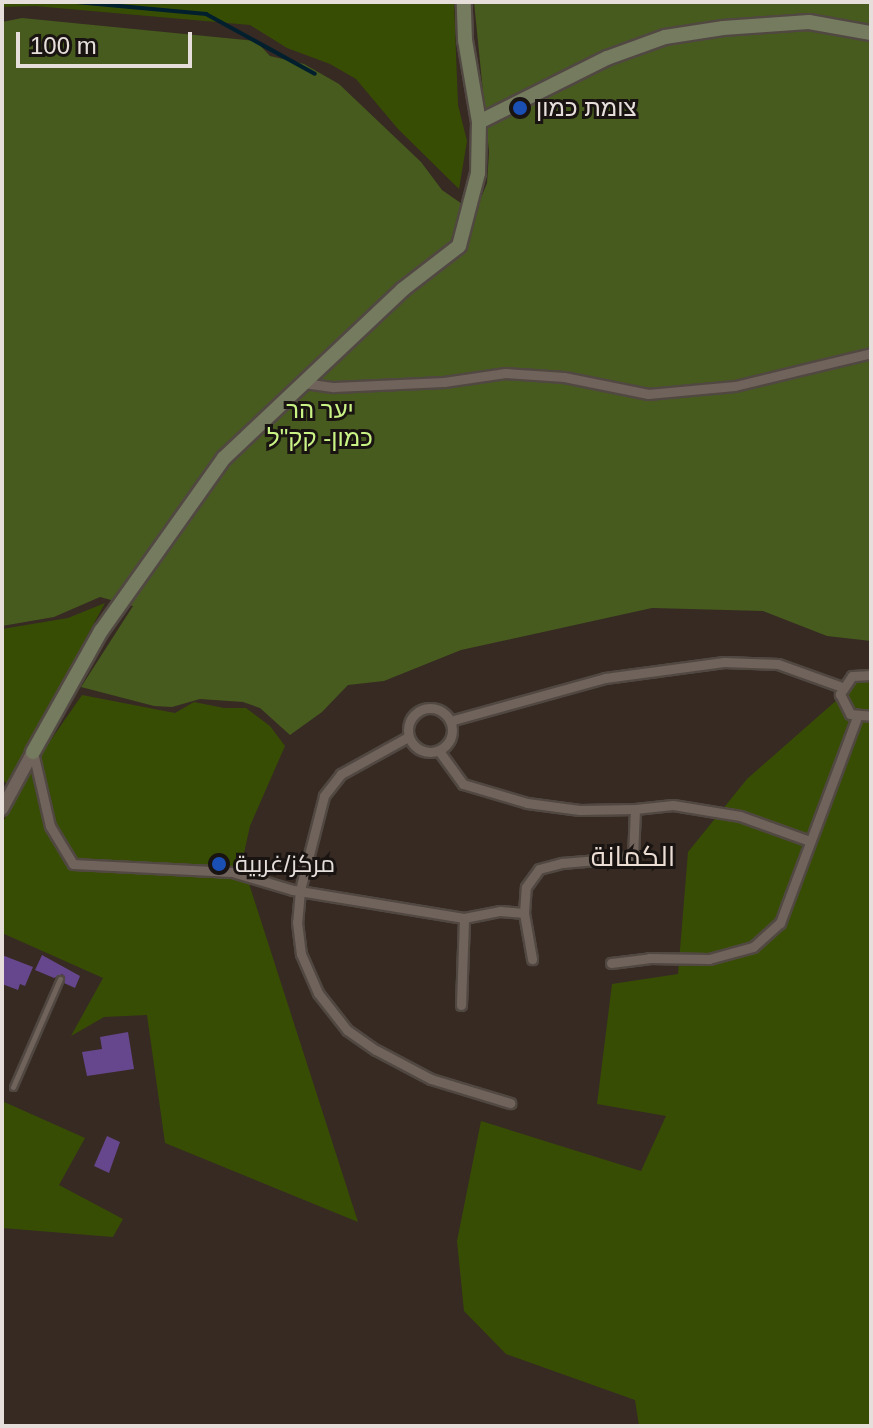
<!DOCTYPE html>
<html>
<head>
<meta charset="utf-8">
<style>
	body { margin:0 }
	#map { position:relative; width:873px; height:1428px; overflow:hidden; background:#362a23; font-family:Arial,Cairo,Heebo,sans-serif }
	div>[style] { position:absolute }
	.green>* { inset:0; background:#384d04 }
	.forest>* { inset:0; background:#465b1d }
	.stream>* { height:4px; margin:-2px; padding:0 2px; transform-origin:2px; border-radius:2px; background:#021f2e }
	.building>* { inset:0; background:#66468c }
	.roads { filter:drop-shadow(2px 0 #514842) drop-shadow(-2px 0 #514842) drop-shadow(0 2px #514842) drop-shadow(0 -2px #514842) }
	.service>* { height:5px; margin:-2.5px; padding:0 2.5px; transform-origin:2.5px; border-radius:2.5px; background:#70635b }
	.minor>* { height:9px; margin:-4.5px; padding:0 4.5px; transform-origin:4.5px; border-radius:4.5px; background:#70635b }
	.minor>.ring { margin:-4.5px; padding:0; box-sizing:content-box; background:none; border:9px solid #70635b; border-radius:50% }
	.tertiary>* { height:12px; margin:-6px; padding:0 6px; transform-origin:6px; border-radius:6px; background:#70635b }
	.secondary>* { height:14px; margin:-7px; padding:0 7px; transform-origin:7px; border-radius:7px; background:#747b5f }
	.dots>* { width:22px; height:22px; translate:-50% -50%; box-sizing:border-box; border:4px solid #191411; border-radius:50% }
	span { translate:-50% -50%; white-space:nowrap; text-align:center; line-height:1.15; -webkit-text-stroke:6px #191411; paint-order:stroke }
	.poi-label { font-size:24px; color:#e6deda }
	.left { translate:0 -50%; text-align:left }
	.park-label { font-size:24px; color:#caf386 }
	.quarter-label { font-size:28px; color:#ecddd4 }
	.frame { position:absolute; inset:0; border:4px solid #e6deda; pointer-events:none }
	.scale { position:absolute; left:16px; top:32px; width:176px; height:36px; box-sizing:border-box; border:4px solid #e6deda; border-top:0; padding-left:10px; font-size:24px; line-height:28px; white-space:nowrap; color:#e6deda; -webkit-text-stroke:6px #191411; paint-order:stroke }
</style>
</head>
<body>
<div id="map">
	<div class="green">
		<div style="clip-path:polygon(2px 2px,454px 2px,458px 105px,467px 141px,459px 189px,398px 129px,356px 79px,330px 64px,287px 48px,250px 25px,35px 6px,2px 7px)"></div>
		<div style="clip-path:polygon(105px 603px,7px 784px,2px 779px,2px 629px,68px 618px)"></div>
		<div style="clip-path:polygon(871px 670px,871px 1426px,639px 1426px,635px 1400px,506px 1354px,464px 1311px,457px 1241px,481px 1121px,641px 1171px,666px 1116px,597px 1104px,612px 984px,678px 974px,688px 852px,747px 779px)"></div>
		<div style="clip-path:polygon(82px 695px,175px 713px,194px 702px,224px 708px,246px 708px,270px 726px,285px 746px,250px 826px,242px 862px,358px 1222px,165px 1143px,147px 1015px,104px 1017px,71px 1036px,103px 978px,2px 933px,2px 824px,30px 770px)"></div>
		<div style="clip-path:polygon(2px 1101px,85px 1138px,59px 1185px,123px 1219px,113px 1237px,2px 1228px)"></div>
	</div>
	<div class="forest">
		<div style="clip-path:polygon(474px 2px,871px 2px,871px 641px,827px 636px,763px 611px,652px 608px,461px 650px,384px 681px,348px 685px,322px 712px,290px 735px,260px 708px,243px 702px,200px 699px,172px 707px,154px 706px,81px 687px,133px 606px,100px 597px,54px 617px,2px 626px,2px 22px,22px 18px,256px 41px,270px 56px,304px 64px,339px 84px,421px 162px,442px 190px,475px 213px,487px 183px,489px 152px)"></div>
	</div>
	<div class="stream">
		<div style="left:76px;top:2px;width:131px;rotate:5.3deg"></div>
		<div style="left:206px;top:14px;width:124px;rotate:28.8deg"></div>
	</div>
	<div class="building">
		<div style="clip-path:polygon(2px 955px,33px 967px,25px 986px,20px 984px,18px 990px,2px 984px)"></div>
		<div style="clip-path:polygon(42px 955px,80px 976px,75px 988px,64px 983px,63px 974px,54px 978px,35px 970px)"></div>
		<div style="clip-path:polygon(128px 1032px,134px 1069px,87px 1076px,82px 1052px,102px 1049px,100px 1037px)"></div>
		<div style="clip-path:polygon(107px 1136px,120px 1142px,109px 1173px,94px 1166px)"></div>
	</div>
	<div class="roads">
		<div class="service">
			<div style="left:13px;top:1087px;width:118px;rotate:-66.5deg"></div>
		</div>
		<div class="minor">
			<div style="left:304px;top:383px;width:30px;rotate:8deg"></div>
			<div style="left:334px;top:387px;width:110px;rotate:-2.6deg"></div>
			<div style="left:444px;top:382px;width:62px;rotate:-8.4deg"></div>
			<div style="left:505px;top:373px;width:59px;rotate:3.9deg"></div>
			<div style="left:564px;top:377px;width:86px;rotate:11.4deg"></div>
			<div style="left:648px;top:394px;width:87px;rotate:-5.3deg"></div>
			<div style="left:735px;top:386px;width:140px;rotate:-13.6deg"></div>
			<div style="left:871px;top:675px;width:19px;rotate:177deg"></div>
			<div style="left:852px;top:676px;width:22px;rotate:124deg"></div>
			<div style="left:840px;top:694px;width:22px;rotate:63deg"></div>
			<div style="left:850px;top:714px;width:21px;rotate:5deg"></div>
			<div class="ring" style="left:408px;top:708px;width:35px;height:35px"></div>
			<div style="left:450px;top:721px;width:161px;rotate:-15.5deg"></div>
			<div style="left:605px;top:678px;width:120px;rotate:-7.7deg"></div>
			<div style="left:724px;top:662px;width:54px;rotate:2.1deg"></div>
			<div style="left:778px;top:664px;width:68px;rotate:19.8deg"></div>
			<div style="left:408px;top:737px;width:77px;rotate:151.1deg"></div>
			<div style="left:341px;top:774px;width:28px;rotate:128deg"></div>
			<div style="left:324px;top:796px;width:97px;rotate:104.3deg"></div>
			<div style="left:300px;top:890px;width:32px;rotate:95deg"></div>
			<div style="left:297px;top:922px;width:32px;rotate:83deg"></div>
			<div style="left:301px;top:954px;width:43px;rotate:66.4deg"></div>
			<div style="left:318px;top:993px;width:47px;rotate:51.9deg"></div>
			<div style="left:347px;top:1030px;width:35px;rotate:35deg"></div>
			<div style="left:376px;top:1050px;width:62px;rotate:27.8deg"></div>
			<div style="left:431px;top:1079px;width:83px;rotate:16.9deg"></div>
			<div style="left:439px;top:751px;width:41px;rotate:54deg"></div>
			<div style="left:463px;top:784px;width:67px;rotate:16.5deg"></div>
			<div style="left:527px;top:803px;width:53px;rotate:7.5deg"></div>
			<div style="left:580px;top:810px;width:55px;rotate:-1deg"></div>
			<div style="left:33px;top:752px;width:76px;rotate:77.1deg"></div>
			<div style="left:50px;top:826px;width:44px;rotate:58.8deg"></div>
			<div style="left:73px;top:864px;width:159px;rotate:2.9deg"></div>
			<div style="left:232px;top:872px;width:64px;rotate:16.4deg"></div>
			<div style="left:293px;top:890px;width:173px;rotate:9.3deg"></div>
			<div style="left:464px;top:918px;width:37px;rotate:-11deg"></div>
			<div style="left:500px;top:911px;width:24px;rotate:5deg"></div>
			<div style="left:524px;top:913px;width:47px;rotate:80.1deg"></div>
			<div style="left:524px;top:913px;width:26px;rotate:-86deg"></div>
			<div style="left:526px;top:887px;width:22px;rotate:-54deg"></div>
			<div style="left:539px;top:869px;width:24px;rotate:-15deg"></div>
			<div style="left:562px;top:863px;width:71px;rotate:-4.8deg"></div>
			<div style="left:633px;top:857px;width:48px;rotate:-87.6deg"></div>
			<div style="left:635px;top:809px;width:38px;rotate:-6deg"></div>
			<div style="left:673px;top:805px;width:68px;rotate:9.3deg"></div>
			<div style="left:740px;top:816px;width:74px;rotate:19.7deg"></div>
			<div style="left:611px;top:963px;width:38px;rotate:-7deg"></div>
			<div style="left:649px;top:958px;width:60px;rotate:1deg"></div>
			<div style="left:709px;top:959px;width:46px;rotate:-15.3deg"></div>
			<div style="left:753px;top:947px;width:36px;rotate:-42deg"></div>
			<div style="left:780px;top:923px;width:220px;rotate:-69.5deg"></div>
			<div style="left:461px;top:1005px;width:87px;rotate:-88deg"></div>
		</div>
		<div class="tertiary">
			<div style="left:2px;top:809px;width:65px;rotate:-61.5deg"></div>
		</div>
		<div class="secondary">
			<div style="left:479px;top:122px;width:143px;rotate:-26.6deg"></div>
			<div style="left:607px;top:58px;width:62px;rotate:-19.9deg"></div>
			<div style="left:665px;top:37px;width:59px;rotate:-8.8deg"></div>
			<div style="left:723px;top:28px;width:86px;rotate:-4deg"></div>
			<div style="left:809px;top:22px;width:63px;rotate:10.1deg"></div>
			<div style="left:33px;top:752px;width:139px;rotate:-60.7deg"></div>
			<div style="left:101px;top:631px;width:212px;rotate:-54.6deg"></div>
			<div style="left:224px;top:458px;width:245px;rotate:-43.3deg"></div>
			<div style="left:402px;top:290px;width:72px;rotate:-37.7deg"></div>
			<div style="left:459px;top:246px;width:75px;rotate:-75.4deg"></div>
			<div style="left:478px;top:173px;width:51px;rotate:-88.9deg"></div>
			<div style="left:479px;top:122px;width:83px;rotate:-99.7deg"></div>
			<div style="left:465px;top:40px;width:38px;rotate:-92deg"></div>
		</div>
	</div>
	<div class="dots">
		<div style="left:520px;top:108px;background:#1a4fb4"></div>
		<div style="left:219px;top:864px;background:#1a4fb4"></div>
	</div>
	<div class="poi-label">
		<span class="left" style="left:536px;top:108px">צומת כמון</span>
		<span class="left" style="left:235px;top:864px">مركز/غربية</span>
	</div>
	<div class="park-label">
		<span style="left:320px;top:424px">יער הר<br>כמון- קק"ל</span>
	</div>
	<div class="quarter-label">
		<span style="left:633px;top:857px">الكمانة</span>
	</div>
	<div class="frame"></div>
	<div class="scale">100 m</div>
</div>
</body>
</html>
